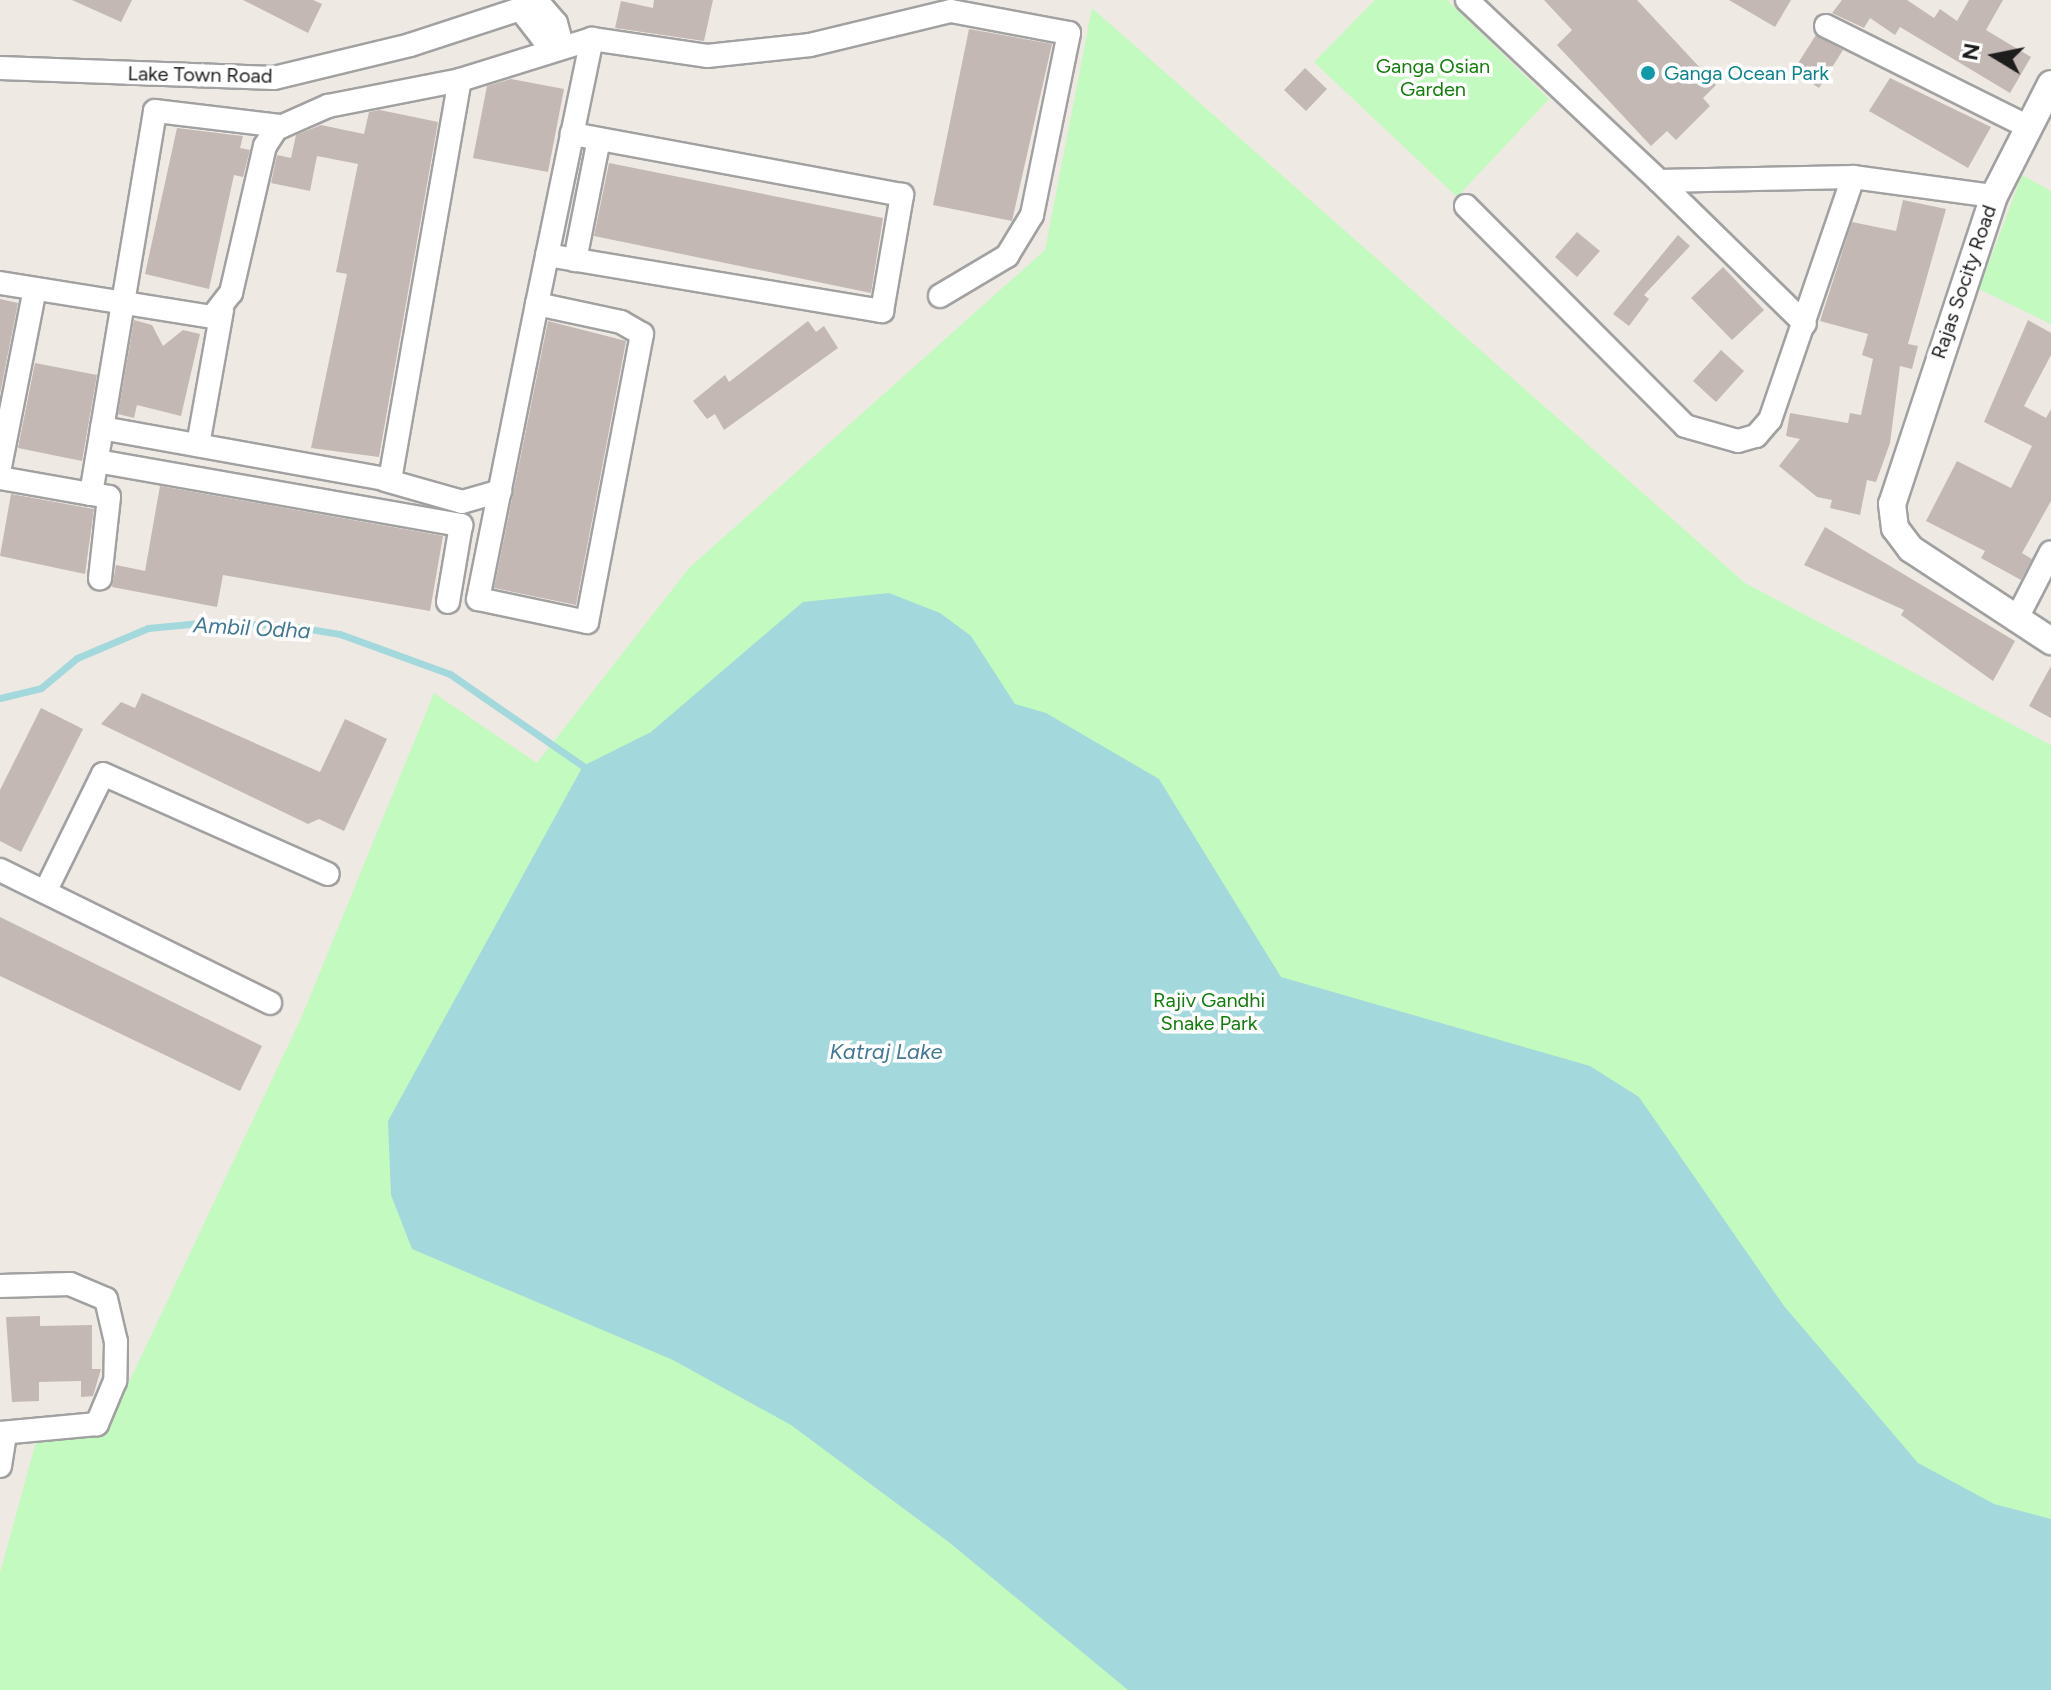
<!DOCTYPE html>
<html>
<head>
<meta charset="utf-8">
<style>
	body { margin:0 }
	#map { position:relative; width:2051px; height:1690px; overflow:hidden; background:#efe9e3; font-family:Figtree,sans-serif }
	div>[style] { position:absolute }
	.park>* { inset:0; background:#c3fabf }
	.water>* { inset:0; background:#a3d8dd }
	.stream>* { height:7px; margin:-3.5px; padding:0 3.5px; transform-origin:3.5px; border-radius:3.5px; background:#a3d8dd }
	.building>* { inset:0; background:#c3b8b3 }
	.roads { filter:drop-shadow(2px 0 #a1a1a1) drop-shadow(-2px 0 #a1a1a1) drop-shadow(0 2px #a1a1a1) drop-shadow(0 -2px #a1a1a1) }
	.minor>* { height:22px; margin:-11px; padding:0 11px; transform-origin:11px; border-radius:11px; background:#fff }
	.tertiary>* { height:26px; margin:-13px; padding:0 13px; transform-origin:13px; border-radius:13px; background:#fff }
	.dots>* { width:22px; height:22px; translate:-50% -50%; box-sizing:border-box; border:4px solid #fff; border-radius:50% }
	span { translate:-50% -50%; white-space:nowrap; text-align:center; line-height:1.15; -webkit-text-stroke:7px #fff; paint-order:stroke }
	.park-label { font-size:20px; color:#117d0a }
	.culture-label { font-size:20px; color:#0d838f }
	.left { translate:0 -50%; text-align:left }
	.street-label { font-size:20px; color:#1d1d1d }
	.water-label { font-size:22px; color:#417896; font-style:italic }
	.north { position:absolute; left:1955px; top:16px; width:80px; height:80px; -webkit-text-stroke:6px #fff; paint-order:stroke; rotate:280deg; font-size:22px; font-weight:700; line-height:32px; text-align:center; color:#1d1d1d }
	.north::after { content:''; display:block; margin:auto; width:28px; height:36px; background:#1d1d1d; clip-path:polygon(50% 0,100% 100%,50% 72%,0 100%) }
</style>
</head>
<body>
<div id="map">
	<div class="park">
		<div style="clip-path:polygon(1375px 0,1447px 0,1549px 99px,1457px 197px,1314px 62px)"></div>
		<div style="clip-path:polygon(1092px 8px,1745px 583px,2051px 745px,2051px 1690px,0 1690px,0 1573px,39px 1431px,105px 1433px,302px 1016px,434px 693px,537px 763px,689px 568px,1045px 250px)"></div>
		<div style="clip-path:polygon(2022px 175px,2051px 191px,2051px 324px,1979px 289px)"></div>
	</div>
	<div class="water">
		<div style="clip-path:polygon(889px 593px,940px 613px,971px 636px,1015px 704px,1046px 713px,1159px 779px,1281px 977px,1590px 1066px,1639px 1097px,1784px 1306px,1918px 1463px,1994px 1504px,2051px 1519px,2051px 1690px,1128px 1690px,950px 1543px,791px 1425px,673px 1360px,412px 1249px,391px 1195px,388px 1121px,583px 766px,651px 732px,803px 602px)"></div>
	</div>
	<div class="stream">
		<div style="left:0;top:698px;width:42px;rotate:-13.7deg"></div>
		<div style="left:41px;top:688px;width:47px;rotate:-39.8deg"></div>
		<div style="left:77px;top:658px;width:77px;rotate:-22.9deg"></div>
		<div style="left:148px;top:628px;width:63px;rotate:-5.4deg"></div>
		<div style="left:211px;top:622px;width:81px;rotate:2.8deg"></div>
		<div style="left:292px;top:626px;width:49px;rotate:9.5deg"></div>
		<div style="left:340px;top:634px;width:117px;rotate:20deg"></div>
		<div style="left:450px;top:674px;width:162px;rotate:34.7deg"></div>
	</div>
	<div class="building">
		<div style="clip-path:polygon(72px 0,132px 0,121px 22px)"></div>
		<div style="clip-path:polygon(243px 0,313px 0,322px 4px,308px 33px)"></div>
		<div style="clip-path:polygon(654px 0,713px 0,704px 41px,615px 28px,621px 1px,653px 8px)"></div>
		<div style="clip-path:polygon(1544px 0,1637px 0,1716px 85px,1703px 98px,1710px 106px,1676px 140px,1667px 131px,1651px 146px,1557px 45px,1572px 30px)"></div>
		<div style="clip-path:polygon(1729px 0,1791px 0,1775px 27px)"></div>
		<div style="clip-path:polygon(1842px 0,1907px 0,1934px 18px,1940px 9px,1957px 21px,1969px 0,2003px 0,1986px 30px,2031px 57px,2010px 93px,1900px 27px,1895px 35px,1870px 18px,1864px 28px,1832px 13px)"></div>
		<div style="clip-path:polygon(969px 29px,1052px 44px,1012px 221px,933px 205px)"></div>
		<div style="clip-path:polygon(1816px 35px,1843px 50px,1819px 88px,1793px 71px)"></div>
		<div style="clip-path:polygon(1305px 68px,1327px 89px,1306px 111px,1284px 90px)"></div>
		<div style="clip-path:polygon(1890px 78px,1991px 127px,1968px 168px,1869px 111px)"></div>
		<div style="clip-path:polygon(511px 79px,564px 89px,548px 172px,473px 158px,487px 86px)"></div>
		<div style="clip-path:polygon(380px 110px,438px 122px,379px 457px,311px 448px,347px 274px,336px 272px,358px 164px,317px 156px,310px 191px,271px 183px,277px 155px,291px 158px,296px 135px,321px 125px,364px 134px,369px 112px)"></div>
		<div style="clip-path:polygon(177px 128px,243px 136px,240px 148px,250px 150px,243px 177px,234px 175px,209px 289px,145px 274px)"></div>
		<div style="clip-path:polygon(609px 163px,883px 218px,871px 293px,594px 236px)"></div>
		<div style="clip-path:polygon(1903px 200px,1946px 209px,1908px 344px,1918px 346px,1912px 369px,1900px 366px,1890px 443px,1876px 482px,1867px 480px,1860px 515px,1830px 508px,1832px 500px,1817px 497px,1779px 466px,1800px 439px,1786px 436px,1790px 413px,1848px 423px,1850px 413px,1861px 415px,1873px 359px,1862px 355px,1868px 334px,1820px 321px,1852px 222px,1896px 231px)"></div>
		<div style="clip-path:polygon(1577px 232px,1600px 251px,1577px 277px,1555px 257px)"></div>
		<div style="clip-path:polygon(1678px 235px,1690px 246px,1644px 295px,1649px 299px,1629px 326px,1613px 314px)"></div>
		<div style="clip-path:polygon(1723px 267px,1764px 310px,1732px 340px,1691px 298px)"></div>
		<div style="clip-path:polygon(0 299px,18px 303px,0 394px)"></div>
		<div style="clip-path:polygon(134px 320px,152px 325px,163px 346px,183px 330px,200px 334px,181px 416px,137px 405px,134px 418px,118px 414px)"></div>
		<div style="clip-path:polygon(2028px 320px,2051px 333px,2051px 355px,2024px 406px,2046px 418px,2051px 409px,2051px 501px,2022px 553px,2032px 559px,2021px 580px,1981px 558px,1985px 551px,1926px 521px,1957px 461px,2011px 488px,2032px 446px,1984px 422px)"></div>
		<div style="clip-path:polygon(548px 321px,626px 341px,576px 605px,494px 588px)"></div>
		<div style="clip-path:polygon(808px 321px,816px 332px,824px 326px,838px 348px,724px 430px,715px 414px,707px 419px,693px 401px,725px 375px,729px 382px)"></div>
		<div style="clip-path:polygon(1721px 350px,1744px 371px,1716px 402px,1693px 381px)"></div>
		<div style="clip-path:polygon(35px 363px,97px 375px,82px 461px,18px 448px)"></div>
		<div style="clip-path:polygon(160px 486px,443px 536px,430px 611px,223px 575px,217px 607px,112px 587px,116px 565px,145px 571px)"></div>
		<div style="clip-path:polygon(11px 494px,94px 509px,85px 574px,0 556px)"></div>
		<div style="clip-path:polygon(1825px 527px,2015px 641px,1993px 681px,1901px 615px,1904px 610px,1804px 565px)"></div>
		<div style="clip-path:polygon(2051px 666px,2051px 718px,2029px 706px)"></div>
		<div style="clip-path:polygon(142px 693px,320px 772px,345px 719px,387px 739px,344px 831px,319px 819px,308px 824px,101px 724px,121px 702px,135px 708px)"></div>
		<div style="clip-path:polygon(41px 708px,83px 729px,21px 852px,0 841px,0 790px)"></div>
		<div style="clip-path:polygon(0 917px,262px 1046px,240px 1091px,0 976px)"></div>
		<div style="clip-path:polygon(40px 1316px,40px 1326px,92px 1325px,92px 1369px,101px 1369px,93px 1396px,81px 1397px,81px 1381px,39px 1382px,39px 1401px,12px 1402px,6px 1317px)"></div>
	</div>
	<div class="roads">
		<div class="minor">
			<div style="left:536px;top:0;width:30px;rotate:49deg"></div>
			<div style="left:556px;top:23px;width:24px;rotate:75deg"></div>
			<div style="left:1467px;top:0;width:264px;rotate:43.3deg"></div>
			<div style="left:1659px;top:181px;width:194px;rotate:-1.2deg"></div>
			<div style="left:1853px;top:177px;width:142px;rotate:7.7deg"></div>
			<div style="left:520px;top:9px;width:36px;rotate:52deg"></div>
			<div style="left:542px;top:37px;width:13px;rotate:4deg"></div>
			<div style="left:1826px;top:26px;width:227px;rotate:26.5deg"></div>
			<div style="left:0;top:68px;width:274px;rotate:2.1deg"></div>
			<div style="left:274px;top:78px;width:140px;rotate:-13.6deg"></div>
			<div style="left:410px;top:45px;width:116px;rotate:-18.1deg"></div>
			<div style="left:520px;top:9px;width:14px;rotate:-39deg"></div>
			<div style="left:1659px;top:181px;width:204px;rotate:44.4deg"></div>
			<div style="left:1466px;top:206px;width:310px;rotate:45.1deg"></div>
			<div style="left:1685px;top:426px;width:55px;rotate:15.8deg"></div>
			<div style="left:1738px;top:441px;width:19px;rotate:-16deg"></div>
			<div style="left:1756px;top:436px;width:21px;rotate:-49deg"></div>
			<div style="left:1770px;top:420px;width:257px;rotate:-71.1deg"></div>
			<div style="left:547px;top:255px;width:340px;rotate:9.5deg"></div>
			<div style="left:882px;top:311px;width:118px;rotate:-80.2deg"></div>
			<div style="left:902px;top:195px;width:336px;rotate:-169.5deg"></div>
			<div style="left:575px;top:260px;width:123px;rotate:-78.8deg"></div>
			<div style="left:0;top:283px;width:215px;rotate:9.1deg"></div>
			<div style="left:212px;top:317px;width:31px;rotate:-52deg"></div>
			<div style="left:231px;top:293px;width:151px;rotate:-77deg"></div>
			<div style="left:265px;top:146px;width:20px;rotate:-57deg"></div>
			<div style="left:276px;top:129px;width:57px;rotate:-23.9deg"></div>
			<div style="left:328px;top:106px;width:135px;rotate:-11.1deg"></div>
			<div style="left:460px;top:80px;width:138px;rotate:-17.3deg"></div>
			<div style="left:592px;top:39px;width:116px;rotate:8.4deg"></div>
			<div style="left:707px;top:56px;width:104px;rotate:-6.1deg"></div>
			<div style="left:810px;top:45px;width:145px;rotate:-13.6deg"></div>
			<div style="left:951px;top:11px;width:120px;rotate:10.6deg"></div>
			<div style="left:1069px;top:33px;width:186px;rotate:101.5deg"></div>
			<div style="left:1032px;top:215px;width:48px;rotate:121.4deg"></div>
			<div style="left:1007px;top:256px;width:78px;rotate:149.2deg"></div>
			<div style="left:537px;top:304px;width:86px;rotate:12.1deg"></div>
			<div style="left:621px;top:322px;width:24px;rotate:30deg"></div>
			<div style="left:642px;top:334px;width:293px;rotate:100.8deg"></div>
			<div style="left:587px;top:622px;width:111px;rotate:-168.1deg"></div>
			<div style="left:478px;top:599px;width:301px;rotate:-78.7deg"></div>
			<div style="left:537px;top:304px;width:271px;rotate:-78.3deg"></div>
			<div style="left:102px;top:428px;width:293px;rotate:10.2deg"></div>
			<div style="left:390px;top:480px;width:406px;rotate:-80.1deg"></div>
			<div style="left:198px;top:445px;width:137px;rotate:-79.9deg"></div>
			<div style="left:97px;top:461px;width:370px;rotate:10deg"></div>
			<div style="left:461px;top:525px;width:78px;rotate:99.6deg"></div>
			<div style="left:0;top:467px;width:181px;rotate:-78.9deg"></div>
			<div style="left:0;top:478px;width:92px;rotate:10deg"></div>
			<div style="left:91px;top:494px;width:388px;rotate:-80.5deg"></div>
			<div style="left:155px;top:111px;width:127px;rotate:6.8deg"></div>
			<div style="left:385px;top:480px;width:80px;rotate:15.9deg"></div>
			<div style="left:462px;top:502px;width:40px;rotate:-16deg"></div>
			<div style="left:91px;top:494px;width:18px;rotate:9deg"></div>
			<div style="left:109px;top:497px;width:82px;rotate:96.3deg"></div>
			<div style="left:2016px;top:620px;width:76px;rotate:-62.8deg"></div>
			<div style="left:0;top:870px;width:301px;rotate:26.2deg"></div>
			<div style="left:45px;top:892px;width:131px;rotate:-63.8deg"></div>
			<div style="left:103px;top:774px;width:246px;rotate:24deg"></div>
			<div style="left:0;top:1286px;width:70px;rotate:-1.6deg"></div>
			<div style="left:70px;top:1284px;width:39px;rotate:23deg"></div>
			<div style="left:106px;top:1299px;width:44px;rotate:76.9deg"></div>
			<div style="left:116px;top:1342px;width:39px;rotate:91deg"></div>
			<div style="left:115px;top:1381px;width:47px;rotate:112.7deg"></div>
			<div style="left:97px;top:1424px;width:97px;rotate:174.7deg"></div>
			<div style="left:0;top:1466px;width:33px;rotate:-81deg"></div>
		</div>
		<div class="tertiary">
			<div style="left:2051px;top:84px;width:126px;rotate:117deg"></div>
			<div style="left:1994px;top:196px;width:324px;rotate:108.3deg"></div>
			<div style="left:1892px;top:504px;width:24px;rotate:83deg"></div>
			<div style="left:1895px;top:528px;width:26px;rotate:53deg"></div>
			<div style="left:1911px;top:549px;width:168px;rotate:33.3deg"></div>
		</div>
	</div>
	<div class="dots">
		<div style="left:1648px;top:73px;background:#0f9aa8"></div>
	</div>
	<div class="park-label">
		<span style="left:1433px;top:78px">Ganga Osian<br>Garden</span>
		<span style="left:1209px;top:1012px">Rajiv Gandhi<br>Snake Park</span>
	</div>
	<div class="culture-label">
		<span class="left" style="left:1664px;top:73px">Ganga Ocean Park</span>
	</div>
	<div class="street-label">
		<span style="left:200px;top:75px;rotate:1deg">Lake Town Road</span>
		<span style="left:1964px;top:282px;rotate:-71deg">Rajas Socity Road</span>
	</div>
	<div class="water-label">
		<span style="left:252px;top:628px;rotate:3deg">Ambil Odha</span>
		<span style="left:886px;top:1052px">Katraj Lake</span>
	</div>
	<div class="north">N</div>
</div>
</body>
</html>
